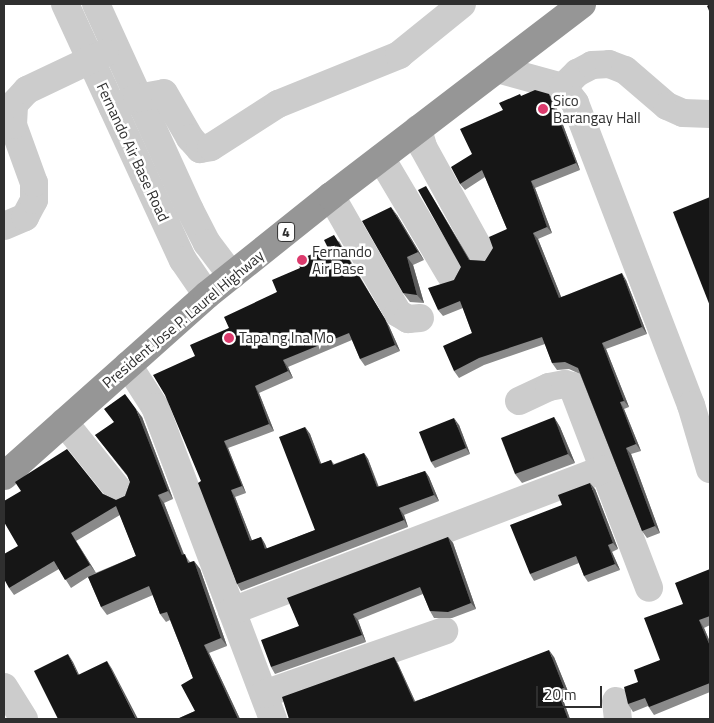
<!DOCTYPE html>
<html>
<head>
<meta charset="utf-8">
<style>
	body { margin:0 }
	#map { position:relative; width:714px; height:723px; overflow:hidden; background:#fff; font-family:"Titillium Web",sans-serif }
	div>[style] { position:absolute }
	.minor>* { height:28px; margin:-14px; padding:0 14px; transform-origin:14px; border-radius:14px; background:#ccc }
	.highway>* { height:28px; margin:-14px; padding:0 14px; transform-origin:14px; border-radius:14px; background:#969696 }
	.wall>* { inset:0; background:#8a8a8a }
	.shaded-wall>* { inset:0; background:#5c5c5c }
	.building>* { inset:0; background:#161616 }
	.dots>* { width:14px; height:14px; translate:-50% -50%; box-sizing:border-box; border:2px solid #fff; border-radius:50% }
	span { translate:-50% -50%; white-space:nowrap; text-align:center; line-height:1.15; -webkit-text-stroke:5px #fff; paint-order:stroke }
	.shield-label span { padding:1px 4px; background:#fff; border:1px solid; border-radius:4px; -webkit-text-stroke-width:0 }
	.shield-label { font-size:14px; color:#2f2f2f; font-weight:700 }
	.poi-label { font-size:15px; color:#2f2f2f }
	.left { translate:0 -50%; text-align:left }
	.street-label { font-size:15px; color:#2f2f2f }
	.frame { position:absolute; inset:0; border:5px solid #2f2f2f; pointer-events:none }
	.scale { position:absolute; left:536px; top:686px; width:66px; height:22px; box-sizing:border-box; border:2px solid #2f2f2f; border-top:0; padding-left:6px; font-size:15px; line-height:18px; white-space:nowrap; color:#2f2f2f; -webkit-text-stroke:4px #fff; paint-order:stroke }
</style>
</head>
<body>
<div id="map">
	<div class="minor">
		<div style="left:65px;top:4px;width:282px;rotate:65.3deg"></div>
		<div style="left:183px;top:260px;width:42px;rotate:55.6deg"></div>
		<div style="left:96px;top:4px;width:226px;rotate:65.5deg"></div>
		<div style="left:190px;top:210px;width:37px;rotate:63deg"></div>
		<div style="left:207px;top:243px;width:41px;rotate:52.9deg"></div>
		<div style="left:497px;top:69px;width:68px;rotate:15.3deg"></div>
		<div style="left:563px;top:87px;width:20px;rotate:53deg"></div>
		<div style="left:575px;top:103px;width:324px;rotate:69deg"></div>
		<div style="left:691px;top:405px;width:67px;rotate:73.5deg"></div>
		<div style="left:563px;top:87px;width:20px;rotate:-45deg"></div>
		<div style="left:577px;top:73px;width:17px;rotate:-28deg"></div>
		<div style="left:592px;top:65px;width:17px;rotate:-3deg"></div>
		<div style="left:609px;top:64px;width:17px;rotate:21deg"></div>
		<div style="left:625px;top:70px;width:55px;rotate:40.6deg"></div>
		<div style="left:667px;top:106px;width:17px;rotate:24deg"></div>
		<div style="left:683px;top:113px;width:27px;rotate:2deg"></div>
		<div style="left:113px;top:108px;width:26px;rotate:-23deg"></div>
		<div style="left:137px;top:98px;width:27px;rotate:-10deg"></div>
		<div style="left:164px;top:93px;width:52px;rotate:60deg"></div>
		<div style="left:190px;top:138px;width:15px;rotate:48deg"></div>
		<div style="left:200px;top:149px;width:11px;rotate:-10deg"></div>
		<div style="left:211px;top:147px;width:80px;rotate:-32.7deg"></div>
		<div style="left:278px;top:104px;width:131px;rotate:-22deg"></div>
		<div style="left:399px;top:55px;width:81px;rotate:-39deg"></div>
		<div style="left:418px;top:129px;width:19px;rotate:74deg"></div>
		<div style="left:423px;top:147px;width:122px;rotate:61.1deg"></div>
		<div style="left:381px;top:158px;width:135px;rotate:59.3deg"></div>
		<div style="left:331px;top:196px;width:135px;rotate:60.2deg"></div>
		<div style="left:398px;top:313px;width:12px;rotate:31deg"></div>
		<div style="left:408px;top:319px;width:12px;rotate:-5deg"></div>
		<div style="left:4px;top:226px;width:23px;rotate:-23deg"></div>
		<div style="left:25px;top:217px;width:19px;rotate:-62deg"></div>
		<div style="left:34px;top:200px;width:17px;rotate:-90deg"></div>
		<div style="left:34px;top:183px;width:62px;rotate:-109.9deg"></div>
		<div style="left:13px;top:125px;width:21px;rotate:-87deg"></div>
		<div style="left:14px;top:104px;width:19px;rotate:-47deg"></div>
		<div style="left:27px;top:90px;width:86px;rotate:-25.4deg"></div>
		<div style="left:128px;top:365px;width:50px;rotate:57.3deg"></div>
		<div style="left:155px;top:407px;width:334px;rotate:69.3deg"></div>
		<div style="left:519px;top:401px;width:33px;rotate:-25deg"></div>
		<div style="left:549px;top:387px;width:16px;rotate:-11deg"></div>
		<div style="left:565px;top:384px;width:7px;rotate:16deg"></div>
		<div style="left:572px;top:386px;width:216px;rotate:69.1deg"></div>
		<div style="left:64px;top:422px;width:90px;rotate:51.3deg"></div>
		<div style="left:232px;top:611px;width:397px;rotate:-20.9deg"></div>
		<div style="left:4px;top:687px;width:38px;rotate:58deg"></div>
		<div style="left:264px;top:694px;width:191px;rotate:-19.3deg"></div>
		<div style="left:616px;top:701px;width:18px;rotate:84deg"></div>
	</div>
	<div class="highway">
		<div style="left:4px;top:476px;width:272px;rotate:-41.7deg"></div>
		<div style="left:207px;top:295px;width:159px;rotate:-38.6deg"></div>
		<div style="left:331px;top:196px;width:316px;rotate:-37.4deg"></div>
	</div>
	<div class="wall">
		<div style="clip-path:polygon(521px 96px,554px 101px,580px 170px,535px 188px,552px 233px,538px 239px,561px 297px,626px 280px,647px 334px,606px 349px,629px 407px,624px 409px,641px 451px,631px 454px,660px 533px,647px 538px,642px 531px,580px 374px,569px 369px,557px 370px,552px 363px,545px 344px,484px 365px,459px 378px,454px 371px,472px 333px,463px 308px,443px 316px,438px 310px,461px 267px,430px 193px,470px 260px,485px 261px,507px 229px,485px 177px,465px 190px,460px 184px,472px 154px,503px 110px)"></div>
		<div style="clip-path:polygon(397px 215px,424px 260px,413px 265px,424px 303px,410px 302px,403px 293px)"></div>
		<div style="clip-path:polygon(339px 241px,389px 326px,400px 351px,365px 366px,360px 359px,352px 340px,288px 367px,293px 378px,259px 393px,274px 431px,228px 448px,246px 493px,235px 497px,252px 541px,261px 537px,265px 544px,267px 549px,315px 530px,305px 427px,310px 434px,321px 464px,331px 460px,334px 464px,364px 453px,368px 459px,379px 487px,425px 471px,429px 477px,439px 501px,404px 515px,408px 527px,241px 591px,237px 584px,201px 481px,195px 356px,229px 328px,277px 292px,300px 268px,328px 248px)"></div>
		<div style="clip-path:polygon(evenodd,142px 417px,173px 499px,164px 503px,184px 554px,190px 562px,194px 561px,200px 569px,227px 646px,209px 653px,240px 719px,177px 719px,195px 711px,193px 678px,170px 620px,166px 622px,160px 614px,153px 595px,107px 615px,101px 607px,88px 577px,71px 588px,59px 569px,14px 595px,9px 588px,18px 546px,103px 494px,116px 500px,125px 496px,130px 482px,128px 477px,95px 435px,142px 417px,120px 515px,136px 556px,93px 574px,96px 573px,76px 541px,120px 515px)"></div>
		<div style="clip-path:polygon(554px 417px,560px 427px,575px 463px,522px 483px,515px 474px)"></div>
		<div style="clip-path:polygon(459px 425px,470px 454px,435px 468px,431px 462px)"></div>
		<div style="clip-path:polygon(595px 489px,618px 549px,612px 552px,620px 570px,588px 582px,584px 576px,579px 563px,534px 581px,530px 574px,562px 505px)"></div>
		<div style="clip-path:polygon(448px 537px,453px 543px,476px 609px,452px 618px,434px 618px,430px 611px,423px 594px,358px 620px,366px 642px,275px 674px,271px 667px,299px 626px)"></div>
		<div style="clip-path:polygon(710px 569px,710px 625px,704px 628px,710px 642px,710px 692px,654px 715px,648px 706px,633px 712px,628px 704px,638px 682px,660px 660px)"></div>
		<div style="clip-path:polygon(394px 657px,398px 664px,415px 701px,554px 657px,569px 694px,562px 697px,570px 719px,289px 719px)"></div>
	</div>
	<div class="shaded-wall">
		<div style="clip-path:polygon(549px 94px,554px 101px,580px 170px,576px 163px)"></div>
		<div style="clip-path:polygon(531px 181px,535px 188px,552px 233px,547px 227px)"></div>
		<div style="clip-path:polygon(426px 186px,430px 193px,474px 267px,469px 260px)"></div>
		<div style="clip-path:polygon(391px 207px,397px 215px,424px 260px,418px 252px)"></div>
		<div style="clip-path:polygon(533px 233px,538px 239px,564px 304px,559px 298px)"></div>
		<div style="clip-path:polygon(334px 235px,389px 326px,400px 351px,395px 345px)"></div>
		<div style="clip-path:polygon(407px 257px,413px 265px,424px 303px,417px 295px)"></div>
		<div style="clip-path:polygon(622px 273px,626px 280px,647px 334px,642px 327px)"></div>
		<div style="clip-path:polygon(602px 343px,606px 349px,629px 407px,624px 401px)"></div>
		<div style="clip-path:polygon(283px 360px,288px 367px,293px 378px,288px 371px)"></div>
		<div style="clip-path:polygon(255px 386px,259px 393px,274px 431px,269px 424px)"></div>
		<div style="clip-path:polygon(620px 402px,624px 409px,641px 451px,636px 444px)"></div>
		<div style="clip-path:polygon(136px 409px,142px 417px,173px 499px,168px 491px)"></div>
		<div style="clip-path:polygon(554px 417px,560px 427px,575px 463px,568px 454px)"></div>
		<div style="clip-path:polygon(454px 418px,459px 425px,470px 454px,466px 448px)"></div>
		<div style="clip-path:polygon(305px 427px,310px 434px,324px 471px,320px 464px)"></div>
		<div style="clip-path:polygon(224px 441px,228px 448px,246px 493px,242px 486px)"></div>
		<div style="clip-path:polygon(626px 448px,631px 454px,660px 533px,655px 526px)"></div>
		<div style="clip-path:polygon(364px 453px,368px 459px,381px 494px,377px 487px)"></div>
		<div style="clip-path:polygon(425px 471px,429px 477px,439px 501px,434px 495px)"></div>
		<div style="clip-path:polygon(590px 483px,595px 489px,618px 549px,613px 543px)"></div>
		<div style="clip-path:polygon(231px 490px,235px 497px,255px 548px,250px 541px)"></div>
		<div style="clip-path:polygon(158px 495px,164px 503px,187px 563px,182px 555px)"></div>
		<div style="clip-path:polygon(399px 508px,404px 515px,408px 527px,404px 520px)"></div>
		<div style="clip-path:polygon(71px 533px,96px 573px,90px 565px)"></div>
		<div style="clip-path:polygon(261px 537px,265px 544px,270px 556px,265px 549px)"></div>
		<div style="clip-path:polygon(448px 537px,453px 543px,476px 609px,471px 603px)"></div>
		<div style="clip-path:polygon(608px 545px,612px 552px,620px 570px,615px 564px)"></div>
		<div style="clip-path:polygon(194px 561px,200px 569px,227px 646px,221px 638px)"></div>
		<div style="clip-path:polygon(353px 614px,358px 620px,366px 642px,362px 635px)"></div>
		<div style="clip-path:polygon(699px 620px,704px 628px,710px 642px,710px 646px)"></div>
		<div style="clip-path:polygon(204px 645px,209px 653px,240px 719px,238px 719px)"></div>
		<div style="clip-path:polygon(549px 650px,554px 657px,569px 694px,564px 688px)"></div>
		<div style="clip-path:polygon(68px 654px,73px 662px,83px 683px,78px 675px)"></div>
		<div style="clip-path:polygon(394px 657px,398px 664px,418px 708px,414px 702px)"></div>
		<div style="clip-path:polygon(107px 661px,112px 669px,138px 719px,136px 719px)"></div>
		<div style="clip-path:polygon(557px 690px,562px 697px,570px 719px,568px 719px)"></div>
	</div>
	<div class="building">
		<div style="clip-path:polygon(710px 4px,710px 13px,707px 6px)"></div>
		<div style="clip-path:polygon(535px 90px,549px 94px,576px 163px,531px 181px,547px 227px,533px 233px,559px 298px,622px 273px,642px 327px,602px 343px,624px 401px,620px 402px,636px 444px,626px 448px,655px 526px,642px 531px,578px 368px,565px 362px,552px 363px,542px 337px,479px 358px,454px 371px,443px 346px,472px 333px,460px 301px,438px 310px,428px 288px,454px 280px,461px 267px,418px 190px,426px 186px,469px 260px,485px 261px,493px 248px,489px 237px,507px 229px,482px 170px,460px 184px,451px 167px,472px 154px,460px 129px,503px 110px,499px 103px,520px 94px,521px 96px)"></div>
		<div style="clip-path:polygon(710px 197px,710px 306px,673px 212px)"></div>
		<div style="clip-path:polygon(391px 207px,418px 252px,407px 257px,417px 295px,403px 293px,362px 221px)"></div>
		<div style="clip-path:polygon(334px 235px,385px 319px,395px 345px,360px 359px,349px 333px,283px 360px,288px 371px,255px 386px,269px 424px,224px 441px,242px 486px,231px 490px,250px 541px,261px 537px,265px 549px,315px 530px,279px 437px,305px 427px,320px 464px,331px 460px,333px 465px,364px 453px,377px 487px,425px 471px,434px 495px,399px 508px,404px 520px,237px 584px,198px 483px,201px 481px,165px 395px,153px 375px,195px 356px,190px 345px,229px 328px,224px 317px,277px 292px,272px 280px,300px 268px,297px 260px,328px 248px,324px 240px)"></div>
		<div style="clip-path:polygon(125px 394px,136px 409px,168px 491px,158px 495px,182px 555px,185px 554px,188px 563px,194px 561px,221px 638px,204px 645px,238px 719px,177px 719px,195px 711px,181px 685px,193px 678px,167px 612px,160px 614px,149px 586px,101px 607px,88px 577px,136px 556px,116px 506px,71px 533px,90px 565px,65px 580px,54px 561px,9px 588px,4px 579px,4px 554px,18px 546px,4px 522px,4px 501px,21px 491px,15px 482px,67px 449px,103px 494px,116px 500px,125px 496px,130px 482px,127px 475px,95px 435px,114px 422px,104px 409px)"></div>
		<div style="clip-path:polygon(554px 417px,568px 454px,515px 474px,501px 438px)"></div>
		<div style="clip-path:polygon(454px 418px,466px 448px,431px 462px,419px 432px)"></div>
		<div style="clip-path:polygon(590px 483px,613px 543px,608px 545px,615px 564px,584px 576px,576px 556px,530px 574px,510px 525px,562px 505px,558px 495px)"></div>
		<div style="clip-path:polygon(448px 537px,471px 603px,448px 612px,430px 611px,420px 587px,353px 614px,362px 635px,271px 667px,261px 640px,299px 626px,287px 598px)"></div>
		<div style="clip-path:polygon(710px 569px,710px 616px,699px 620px,710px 646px,710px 683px,649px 707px,645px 698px,628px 704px,624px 687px,638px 682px,634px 670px,660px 660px,644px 618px,683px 604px,675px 583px)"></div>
		<div style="clip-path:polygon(549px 650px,564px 688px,557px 690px,568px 719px,289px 719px,282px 697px,394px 657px,414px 702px)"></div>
		<div style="clip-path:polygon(68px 654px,78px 675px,107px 661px,136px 719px,58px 719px,34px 671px)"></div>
	</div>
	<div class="dots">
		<div style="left:543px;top:109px;background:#dc3b6d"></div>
		<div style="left:302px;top:260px;background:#dc3b6d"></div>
		<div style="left:229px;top:338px;background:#dc3b6d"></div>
	</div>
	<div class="shield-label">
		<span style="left:286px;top:232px">4</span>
	</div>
	<div class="poi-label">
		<span class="left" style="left:553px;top:109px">Sico<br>Barangay Hall</span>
		<span class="left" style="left:312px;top:260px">Fernando<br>Air Base</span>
		<span class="left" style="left:239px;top:338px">Tapa ng Ina Mo</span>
	</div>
	<div class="street-label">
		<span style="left:133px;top:152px;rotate:65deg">Fernando Air Base Road</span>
		<span style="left:183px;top:319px;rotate:-40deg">President Jose P. Laurel Highway</span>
	</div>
	<div class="frame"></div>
	<div class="scale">20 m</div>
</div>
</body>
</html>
